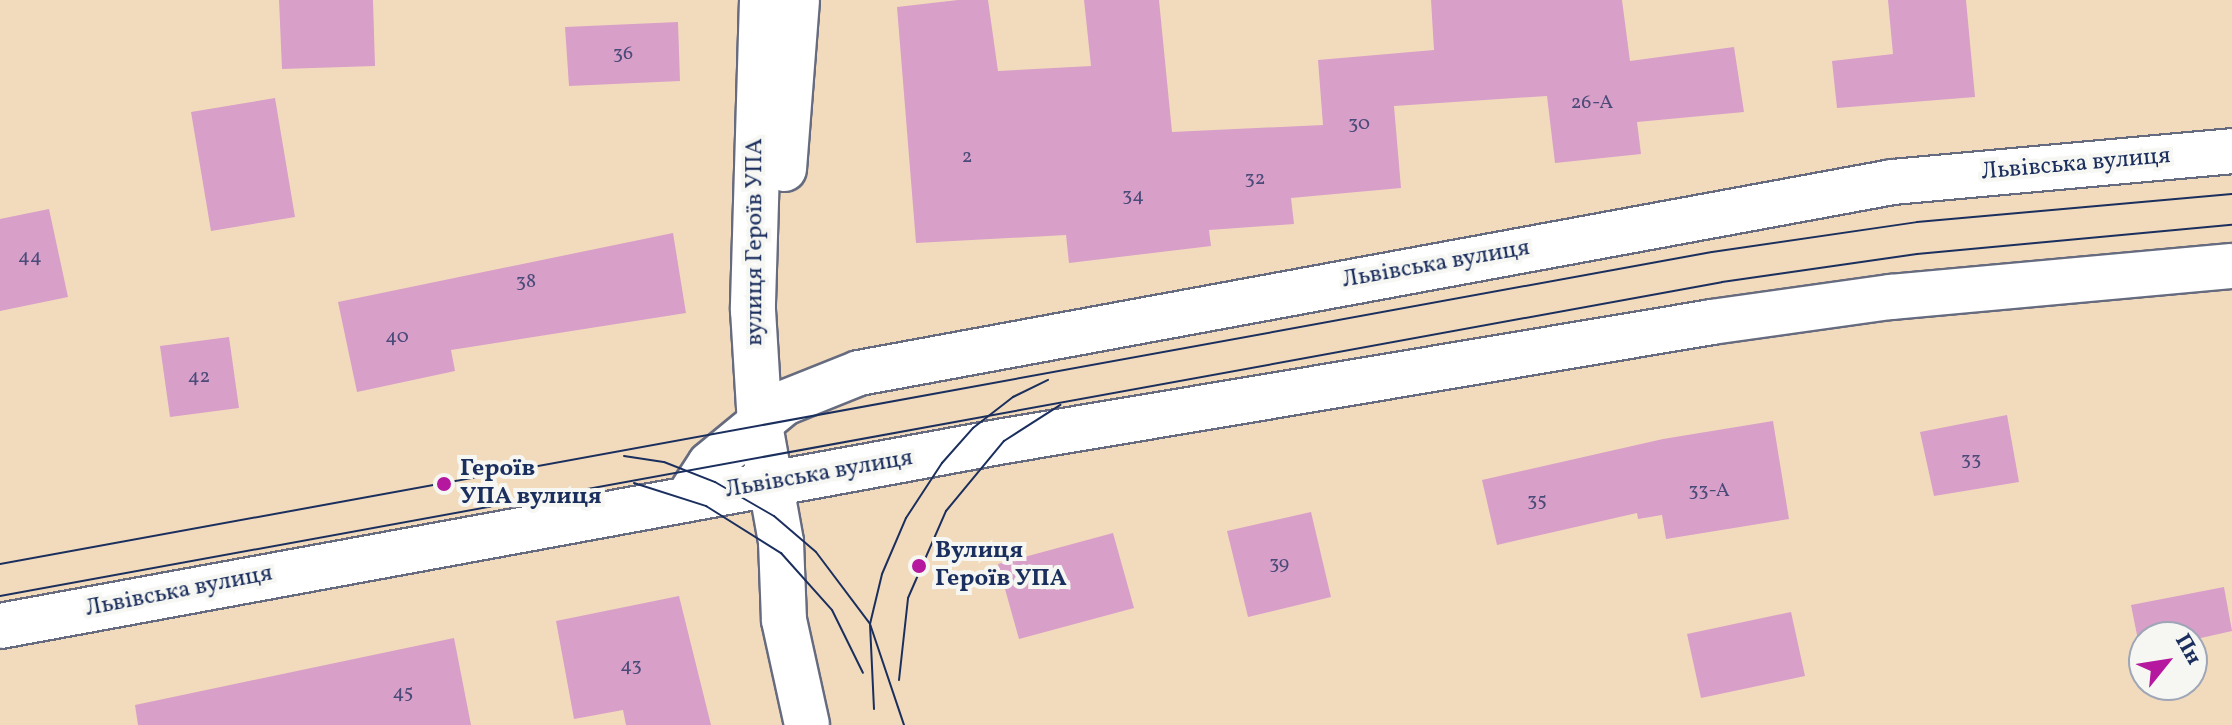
<!DOCTYPE html>
<html>
<head>
<meta charset="utf-8">
<style>
	body { margin:0 }
	#map { position:relative; width:2232px; height:725px; overflow:hidden; background:#f2dbbc; font-family:Vollkorn,serif }
	div>[style] { position:absolute }
	.building>* { inset:0; background:#d89fc9 }
	.roads { filter:drop-shadow(2px 0 #666b7f) drop-shadow(-2px 0 #666b7f) drop-shadow(0 2px #666b7f) drop-shadow(0 -2px #666b7f) }
	.street>* { height:44px; margin:-22px; padding:0 22px; transform-origin:22px; border-radius:22px; background:#fff }
	.secondary>* { height:44px; margin:-22px; padding:0 22px; transform-origin:22px; border-radius:22px; background:#fff }
	.tram>* { height:2px; margin:-1px; padding:0 1px; transform-origin:1px; border-radius:1px; background:#1b2f5e }
	.dots>* { width:22px; height:22px; translate:-50% -50%; box-sizing:border-box; border:4px solid #f6f6f2; border-radius:50% }
	span { translate:-50% -50%; white-space:nowrap; text-align:center; line-height:1.15; -webkit-text-stroke:8px #f6f6f2; paint-order:stroke }
	.number-label { font-size:20px; color:#4a4b79 }
	.number-label span { -webkit-text-stroke-width:0 }
	.street-label { font-size:24px; color:#1b2f5e }
	.poi-label { font-size:24px; color:#1b2f5e; font-weight:700 }
	.left { translate:0 -50%; text-align:left }
	.north { position:absolute; left:2128px; top:621px; width:80px; height:80px; box-sizing:border-box; background:#f6f6f2; border:2px solid #9ea6b7; border-radius:50%; rotate:60deg; font-size:22px; font-weight:700; line-height:32px; text-align:center; color:#1b2f5e }
	.north::after { content:''; display:block; margin:auto; width:28px; height:36px; background:#b5179e; clip-path:polygon(50% 0,100% 100%,50% 72%,0 100%) }
</style>
</head>
<body>
<div id="map">
	<div class="building">
		<div style="clip-path:polygon(279px 0,373px 0,375px 66px,282px 69px)"></div>
		<div style="clip-path:polygon(958px 0,988px 0,998px 71px,1091px 66px,1084px 0,1159px 0,1172px 132px,1323px 125px,1318px 60px,1434px 50px,1431px 0,1622px 0,1630px 61px,1734px 47px,1744px 112px,1637px 122px,1641px 154px,1555px 163px,1547px 96px,1394px 106px,1401px 188px,1291px 198px,1294px 224px,1209px 230px,1211px 246px,1069px 263px,1066px 235px,916px 243px,897px 7px)"></div>
		<div style="clip-path:polygon(1888px 0,1966px 0,1975px 97px,1837px 108px,1832px 61px,1893px 54px)"></div>
		<div style="clip-path:polygon(678px 22px,680px 81px,569px 86px,565px 27px)"></div>
		<div style="clip-path:polygon(275px 98px,295px 217px,211px 231px,191px 112px)"></div>
		<div style="clip-path:polygon(49px 209px,68px 297px,0 311px,0 219px)"></div>
		<div style="clip-path:polygon(673px 233px,686px 313px,451px 350px,455px 371px,357px 392px,338px 302px)"></div>
		<div style="clip-path:polygon(229px 337px,239px 408px,170px 417px,160px 346px)"></div>
		<div style="clip-path:polygon(2007px 415px,2019px 482px,1934px 496px,1920px 432px)"></div>
		<div style="clip-path:polygon(1773px 421px,1789px 519px,1666px 539px,1662px 515px,1638px 519px,1637px 513px,1497px 545px,1482px 480px,1663px 439px)"></div>
		<div style="clip-path:polygon(1311px 512px,1331px 597px,1248px 617px,1227px 531px)"></div>
		<div style="clip-path:polygon(1113px 533px,1134px 608px,1019px 639px,998px 564px)"></div>
		<div style="clip-path:polygon(2224px 587px,2232px 631px,2192px 640px,2144px 637px,2140px 650px,2131px 605px)"></div>
		<div style="clip-path:polygon(679px 596px,711px 725px,626px 725px,623px 710px,574px 719px,556px 621px)"></div>
		<div style="clip-path:polygon(1791px 612px,1805px 676px,1701px 698px,1687px 634px)"></div>
		<div style="clip-path:polygon(454px 638px,471px 725px,138px 725px,135px 705px)"></div>
	</div>
	<div class="roads">
		<div class="street">
			<div style="left:688px;top:498px;width:40px;rotate:-57.1deg"></div>
			<div style="left:710px;top:464px;width:96px;rotate:-39.5deg"></div>
			<div style="left:784px;top:403px;width:81px;rotate:-21.8deg"></div>
			<div style="left:859px;top:373px;width:1051px;rotate:-10.47deg"></div>
			<div style="left:1893px;top:182px;width:340px;rotate:-5.2deg"></div>
			<div style="left:0;top:626px;width:1021px;rotate:-10.44deg"></div>
			<div style="left:1004px;top:441px;width:718px;rotate:-9.54deg"></div>
			<div style="left:1712px;top:322px;width:181px;rotate:-8deg"></div>
			<div style="left:1891px;top:297px;width:342px;rotate:-5.2deg"></div>
		</div>
		<div class="secondary">
			<div style="left:762px;top:0;width:310px;rotate:91.7deg"></div>
			<div style="left:753px;top:310px;width:115px;rotate:86.5deg"></div>
			<div style="left:760px;top:425px;width:119px;rotate:79.8deg"></div>
			<div style="left:781px;top:542px;width:78px;rotate:87.8deg"></div>
			<div style="left:784px;top:620px;width:107px;rotate:77.6deg"></div>
			<div style="left:784px;top:169px;width:169px;rotate:-85.6deg"></div>
		</div>
	</div>
	<div class="tram">
		<div style="left:624px;top:456px;width:40px;rotate:8.5deg"></div>
		<div style="left:664px;top:462px;width:55px;rotate:21.4deg"></div>
		<div style="left:715px;top:482px;width:68px;rotate:30deg"></div>
		<div style="left:774px;top:516px;width:55px;rotate:40.6deg"></div>
		<div style="left:816px;top:552px;width:90px;rotate:53.1deg"></div>
		<div style="left:870px;top:624px;width:107px;rotate:71.4deg"></div>
		<div style="left:634px;top:483px;width:76px;rotate:17.7deg"></div>
		<div style="left:706px;top:506px;width:89px;rotate:32.1deg"></div>
		<div style="left:781px;top:553px;width:76px;rotate:48.2deg"></div>
		<div style="left:832px;top:610px;width:70px;rotate:63.8deg"></div>
		<div style="left:0;top:564px;width:1740px;rotate:-10.33deg"></div>
		<div style="left:1712px;top:252px;width:207px;rotate:-8.3deg"></div>
		<div style="left:1917px;top:222px;width:316px;rotate:-5.1deg"></div>
		<div style="left:0;top:596px;width:1750px;rotate:-10.33deg"></div>
		<div style="left:1722px;top:282px;width:197px;rotate:-8.2deg"></div>
		<div style="left:1917px;top:254px;width:316px;rotate:-5.3deg"></div>
		<div style="left:899px;top:680px;width:82px;rotate:-83.7deg"></div>
		<div style="left:908px;top:598px;width:95px;rotate:-66.4deg"></div>
		<div style="left:946px;top:511px;width:91px;rotate:-50.4deg"></div>
		<div style="left:1004px;top:441px;width:67px;rotate:-32.7deg"></div>
		<div style="left:874px;top:709px;width:85px;rotate:-92.7deg"></div>
		<div style="left:870px;top:624px;width:51px;rotate:-76.5deg"></div>
		<div style="left:882px;top:574px;width:61px;rotate:-66.8deg"></div>
		<div style="left:906px;top:518px;width:66px;rotate:-56.8deg"></div>
		<div style="left:942px;top:463px;width:47px;rotate:-48.5deg"></div>
		<div style="left:973px;top:428px;width:51px;rotate:-37.8deg"></div>
		<div style="left:1013px;top:397px;width:39px;rotate:-26deg"></div>
	</div>
	<div class="dots">
		<div style="left:444px;top:484px;background:#b5179e"></div>
		<div style="left:919px;top:566px;background:#b5179e"></div>
	</div>
	<div class="number-label">
		<span style="left:623px;top:54px">36</span>
		<span style="left:1592px;top:103px">26-А</span>
		<span style="left:1359px;top:124px">30</span>
		<span style="left:967px;top:157px">2</span>
		<span style="left:1255px;top:179px">32</span>
		<span style="left:1133px;top:196px">34</span>
		<span style="left:30px;top:257px">44</span>
		<span style="left:526px;top:282px">38</span>
		<span style="left:397px;top:337px">40</span>
		<span style="left:199px;top:377px">42</span>
		<span style="left:1971px;top:460px">33</span>
		<span style="left:1709px;top:491px">33-А</span>
		<span style="left:1537px;top:501px">35</span>
		<span style="left:1279px;top:564px">39</span>
		<span style="left:631px;top:666px">43</span>
		<span style="left:403px;top:693px">45</span>
	</div>
	<div class="street-label">
		<span style="left:2076px;top:165px;rotate:-5deg">Львівська вулиця</span>
		<span style="left:756px;top:242px;rotate:-90deg">вулиця Героїв УПА</span>
		<span style="left:1436px;top:265px;rotate:-10deg">Львівська вулиця</span>
		<span style="left:819px;top:475px;rotate:-10deg">Львівська вулиця</span>
		<span style="left:179px;top:592px;rotate:-11deg">Львівська вулиця</span>
	</div>
	<div class="poi-label">
		<span class="left" style="left:460px;top:484px">Героїв<br>УПА вулиця</span>
		<span class="left" style="left:935px;top:566px">Вулиця<br>Героїв УПА</span>
	</div>
	<div class="north">Пн</div>
</div>
</body>
</html>
